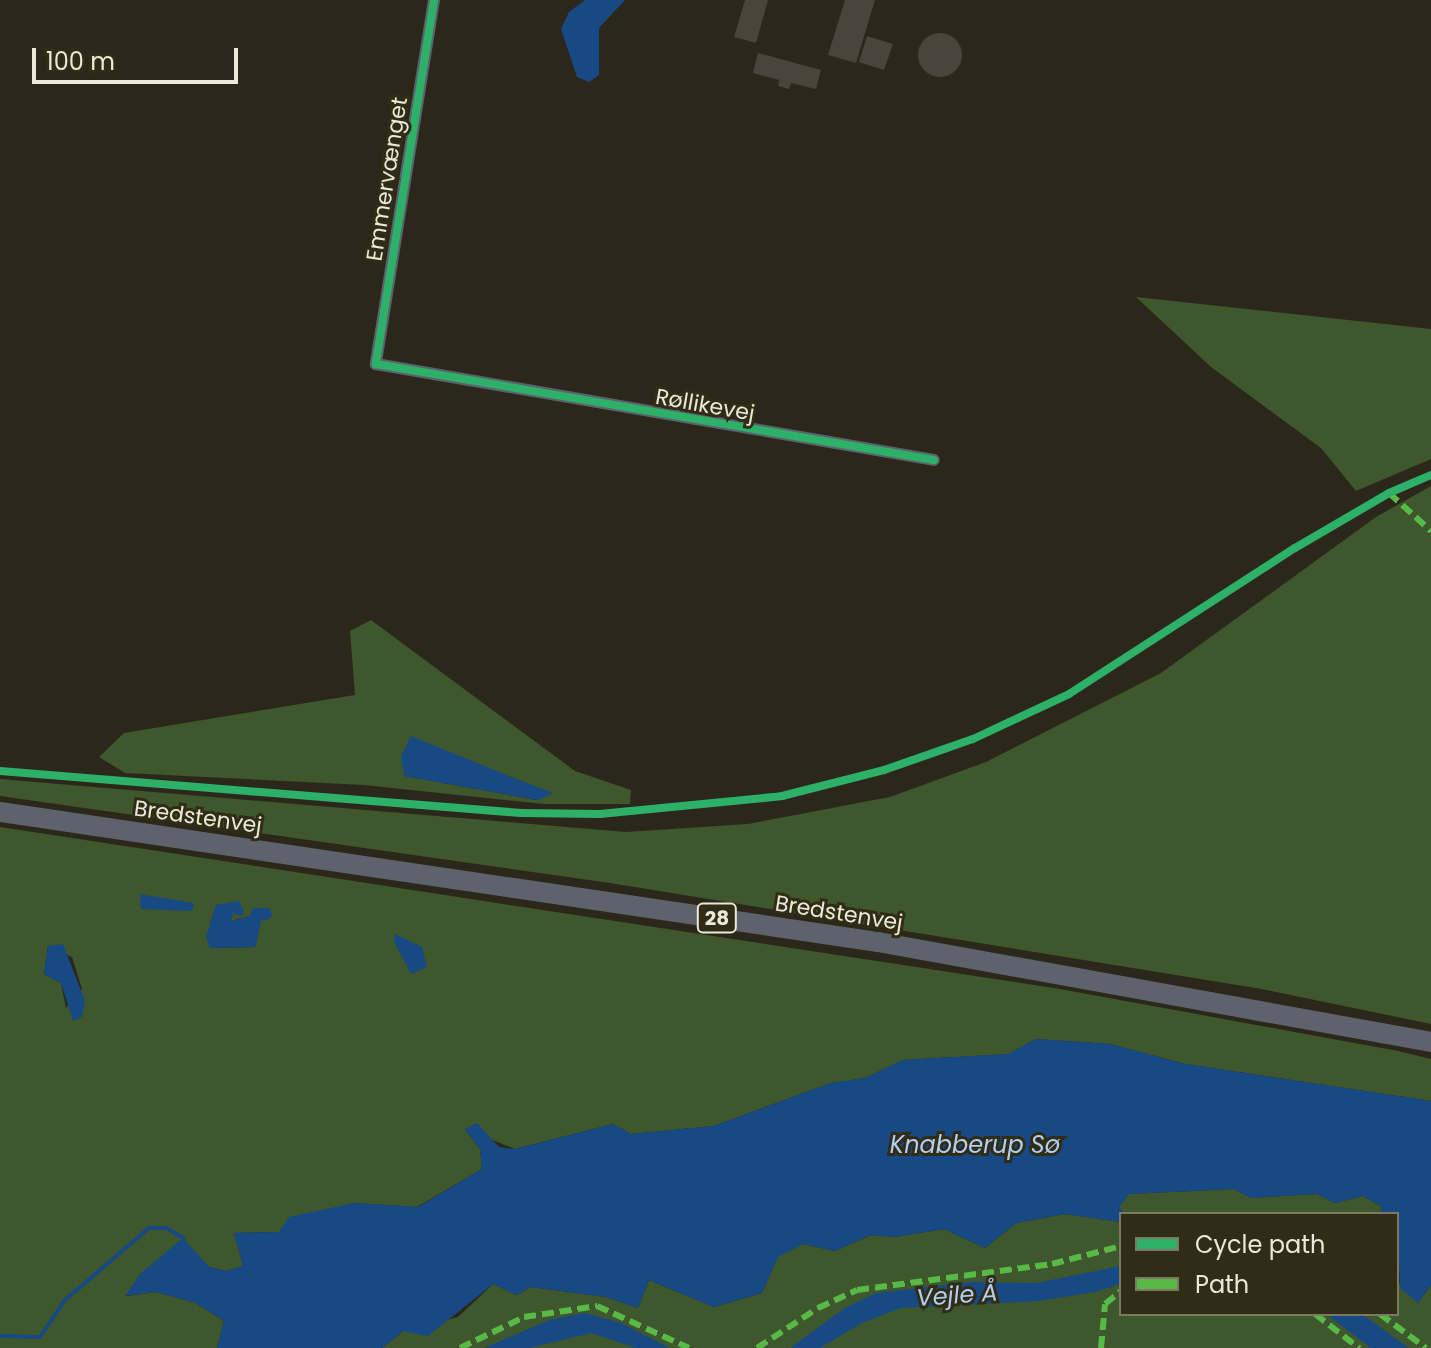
<!DOCTYPE html>
<html>
<head>
<meta charset="utf-8">
<style>
	body { margin:0 }
	#map { position:relative; width:1431px; height:1348px; overflow:hidden; background:#2b281b; font-family:Poppins,sans-serif }
	div>[style] { position:absolute }
	.green>* { inset:0; background:#3f572d }
	.water>* { inset:0; background:#174985 }
	.stream>* { height:4px; margin:-2px; padding:0 2px; transform-origin:2px; border-radius:2px; background:#174985 }
	.building>* { inset:0; background:#4a443c }
	.round { border-radius:50% }
	.minor>* { height:12px; margin:-6px; padding:0 6px; transform-origin:6px; border-radius:6px; background:#5b626e }
	.trunk>* { height:20px; margin:-10px; padding:0 10px; transform-origin:10px; border-radius:10px; background:#5e626c }
	.quiet>* { height:6px; margin-top:-3px; transform-origin:0; background:repeating-linear-gradient(90deg,#58b947 0 12px,transparent 0 18px) }
	.cycleway>* { height:8px; margin:-4px; padding:0 4px; transform-origin:4px; border-radius:4px; background:#2db169 }
	span { translate:-50% -50%; white-space:nowrap; text-align:center; line-height:1.15; -webkit-text-stroke:6px #312c15; paint-order:stroke }
	.shield-label span { padding:2px 6px; background:#312c15; border:2px solid; border-radius:6px; -webkit-text-stroke-width:0 }
	.shield-label { font-size:20px; color:#ebe9da; font-weight:700 }
	.street-label { font-size:22px; color:#ebe9da }
	.water-label { font-size:24px; color:#b1cef4; font-style:italic }
	.legend { position:absolute; left:1119px; top:1212px; width:280px; height:104px; box-sizing:border-box; background:#312c15; border:2px solid #7b7864; margin:0; padding:10px 14px; list-style:none; font-size:24px; color:#ebe9da }
	.legend li { display:flex; align-items:center; gap:16px; height:40px }
	.legend b { width:40px; border:2px solid #7b7864 }
	.scale { position:absolute; left:32px; top:48px; width:206px; height:36px; box-sizing:border-box; border:4px solid #ebe9da; border-top:0; padding-left:10px; font-size:24px; line-height:28px; white-space:nowrap; color:#ebe9da; -webkit-text-stroke:6px #312c15; paint-order:stroke }
</style>
</head>
<body>
<div id="map">
	<div class="green">
		<div style="clip-path:polygon(1136px 297px,1431px 329px,1431px 459px,1356px 491px,1321px 448px,1211px 367px)"></div>
		<div style="clip-path:polygon(1431px 486px,1431px 1024px,1262px 989px,610px 883px,0 796px,0 779px,626px 832px,748px 824px,890px 797px,986px 762px,1161px 673px,1376px 517px)"></div>
		<div style="clip-path:polygon(evenodd,371px 620px,575px 771px,631px 790px,630px 804px,544px 804px,364px 785px,125px 773px,99px 757px,124px 733px,355px 695px,350px 631px,371px 620px,405px 776px,516px 779px,552px 793px,537px 800px,405px 776px)"></div>
		<div style="clip-path:polygon(evenodd,0 827px,1060px 989px,1398px 1051px,1431px 1059px,1431px 1101px,1185px 1064px,1110px 1044px,1036px 1039px,1009px 1054px,903px 1060px,865px 1078px,831px 1083px,714px 1126px,631px 1134px,613px 1124px,515px 1149px,465px 1129px,480px 1149px,482px 1169px,417px 1207px,354px 1203px,279px 1232px,234px 1233px,243px 1266px,226px 1271px,209px 1267px,193px 1253px,141px 1273px,126px 1296px,156px 1292px,196px 1303px,224px 1321px,217px 1348px,0 1348px,0 827px,217px 905px,232px 913px,230px 921px,250px 916px,273px 915px,262px 916px,255px 947px,210px 948px,210px 923px,217px 905px,0 827px,48px 946px,72px 957px,82px 989px,66px 1008px,61px 983px,44px 974px,48px 946px)"></div>
		<div style="clip-path:polygon(1234px 1189px,1251px 1198px,1317px 1194px,1335px 1203px,1363px 1196px,1381px 1206px,1382px 1214px,1125px 1214px,1118px 1207px,1129px 1194px)"></div>
		<div style="clip-path:polygon(1065px 1214px,1121px 1222px,1121px 1314px,1397px 1314px,1397px 1281px,1418px 1303px,1431px 1285px,1431px 1348px,382px 1348px,403px 1331px,458px 1317px,493px 1284px,517px 1295px,531px 1287px,606px 1297px,638px 1308px,649px 1280px,714px 1307px,762px 1293px,778px 1256px,803px 1244px,835px 1251px,871px 1235px,895px 1237px,944px 1229px,985px 1248px,1016px 1223px)"></div>
	</div>
	<div class="water">
		<div style="clip-path:polygon(585px 0,625px 0,599px 28px,599px 75px,589px 82px,577px 77px,561px 29px,569px 12px)"></div>
		<div style="clip-path:polygon(411px 736px,516px 779px,553px 793px,538px 800px,404px 776px,401px 756px)"></div>
		<div style="clip-path:polygon(140px 894px,193px 903px,194px 906px,191px 911px,141px 909px)"></div>
		<div style="clip-path:polygon(239px 901px,244px 912px,241px 916px,233px 913px,231px 921px,250px 916px,253px 908px,269px 908px,273px 915px,266px 921px,262px 918px,255px 947px,210px 948px,206px 937px,216px 905px)"></div>
		<div style="clip-path:polygon(395px 934px,422px 947px,427px 967px,411px 974px,394px 942px)"></div>
		<div style="clip-path:polygon(63px 944px,85px 1001px,82px 1017px,73px 1021px,61px 983px,44px 974px,48px 946px)"></div>
		<div style="clip-path:polygon(1036px 1039px,1110px 1044px,1185px 1064px,1431px 1101px,1431px 1285px,1418px 1303px,1400px 1288px,1397px 1214px,1382px 1214px,1381px 1206px,1363px 1196px,1335px 1203px,1317px 1194px,1251px 1198px,1234px 1189px,1129px 1194px,1119px 1207px,1125px 1214px,1121px 1222px,1065px 1214px,1016px 1223px,985px 1248px,944px 1229px,895px 1237px,871px 1235px,835px 1251px,803px 1244px,778px 1257px,762px 1293px,714px 1307px,649px 1280px,638px 1308px,606px 1297px,531px 1287px,517px 1295px,493px 1284px,428px 1336px,403px 1331px,382px 1348px,217px 1348px,224px 1321px,196px 1303px,156px 1292px,125px 1296px,141px 1273px,183px 1238px,209px 1267px,226px 1271px,243px 1266px,234px 1233px,279px 1232px,289px 1217px,354px 1203px,418px 1207px,482px 1169px,480px 1149px,465px 1129px,477px 1123px,499px 1147px,515px 1149px,613px 1124px,631px 1134px,714px 1126px,831px 1083px,865px 1078px,903px 1060px,1008px 1054px)"></div>
		<div style="clip-path:polygon(1121px 1266px,1121px 1284px,1095px 1292px,1039px 1301px,901px 1308px,862px 1323px,820px 1348px,790px 1348px,845px 1308px,876px 1293px,974px 1282px,1036px 1283px)"></div>
		<div style="clip-path:polygon(585px 1313px,621px 1323px,670px 1348px,636px 1348px,591px 1333px,530px 1348px,484px 1348px,549px 1320px)"></div>
		<div style="clip-path:polygon(1326px 1314px,1362px 1314px,1409px 1348px,1371px 1348px)"></div>
	</div>
	<div class="stream">
		<div style="left:0;top:1336px;width:40px;rotate:1.4deg"></div>
		<div style="left:40px;top:1337px;width:45px;rotate:-56deg"></div>
		<div style="left:65px;top:1300px;width:111px;rotate:-40.6deg"></div>
		<div style="left:149px;top:1228px;width:17px"></div>
		<div style="left:166px;top:1228px;width:20px;rotate:30deg"></div>
	</div>
	<div class="building">
		<div style="clip-path:polygon(745px 0,768px 0,756px 43px,734px 37px)"></div>
		<div style="clip-path:polygon(845px 0,875px 0,856px 63px,828px 55px)"></div>
		<div class="round" style="left:918px;top:33px;width:44px;height:44px"></div>
		<div style="clip-path:polygon(867px 36px,893px 44px,884px 70px,859px 62px)"></div>
		<div style="clip-path:polygon(758px 53px,821px 70px,816px 89px,791px 83px,789px 89px,778px 86px,779px 80px,753px 73px)"></div>
	</div>
	<div class="minor">
		<div style="left:434px;top:0;width:369px;rotate:99.1deg"></div>
		<div style="left:376px;top:364px;width:566px;rotate:9.76deg"></div>
	</div>
	<div class="trunk">
		<div style="left:0;top:812px;width:888px;rotate:8.42deg"></div>
		<div style="left:878px;top:942px;width:562px;rotate:10.25deg"></div>
	</div>
	<div class="quiet">
		<div style="left:1389px;top:493px;width:57px;rotate:42.1deg"></div>
		<div style="left:1315px;top:1314px;width:56px;rotate:37.7deg"></div>
		<div style="left:1380px;top:1314px;width:57px;rotate:36.5deg"></div>
		<div style="left:460px;top:1348px;width:71px;rotate:-25.8deg"></div>
		<div style="left:524px;top:1317px;width:74px;rotate:-8.6deg"></div>
		<div style="left:597px;top:1306px;width:101px;rotate:24.5deg"></div>
		<div style="left:757px;top:1348px;width:73px;rotate:-33.3deg"></div>
		<div style="left:818px;top:1308px;width:43px;rotate:-24.8deg"></div>
		<div style="left:857px;top:1290px;width:197px;rotate:-7.6deg"></div>
		<div style="left:1052px;top:1264px;width:71px;rotate:-14.6deg"></div>
		<div style="left:1101px;top:1348px;width:44px;rotate:-84.8deg"></div>
		<div style="left:1105px;top:1304px;width:21px;rotate:-39deg"></div>
	</div>
	<div class="cycleway">
		<div style="left:434px;top:0;width:369px;rotate:99.1deg"></div>
		<div style="left:376px;top:364px;width:566px;rotate:9.76deg"></div>
		<div style="left:0;top:771px;width:523px;rotate:4.61deg"></div>
		<div style="left:521px;top:813px;width:79px;rotate:0.7deg"></div>
		<div style="left:600px;top:814px;width:183px;rotate:-5.6deg"></div>
		<div style="left:782px;top:796px;width:105px;rotate:-14.3deg"></div>
		<div style="left:884px;top:770px;width:94px;rotate:-19.2deg"></div>
		<div style="left:973px;top:739px;width:106px;rotate:-25.1deg"></div>
		<div style="left:1069px;top:694px;width:269px;rotate:-32.9deg"></div>
		<div style="left:1295px;top:548px;width:109px;rotate:-30.3deg"></div>
		<div style="left:1389px;top:493px;width:46px;rotate:-23.2deg"></div>
	</div>
	<div class="shield-label">
		<span style="left:717px;top:918px">28</span>
	</div>
	<div class="street-label">
		<span style="left:387px;top:179px;rotate:-81deg">Emmervænget</span>
		<span style="left:705px;top:405px;rotate:10deg">Røllikevej</span>
		<span style="left:198px;top:817px;rotate:8deg">Bredstenvej</span>
		<span style="left:839px;top:913px;rotate:9deg">Bredstenvej</span>
	</div>
	<div class="water-label">
		<span style="left:975px;top:1145px">Knabberup Sø</span>
		<span style="left:957px;top:1295px;rotate:-4deg">Vejle Å</span>
	</div>
	<ul class="legend">
	<li><b style="height:10px;background:#2db169"></b>Cycle path</li>
	<li><b style="height:10px;background:#58b947"></b>Path</li>
	</ul>
	<div class="scale">100 m</div>
</div>
</body>
</html>
